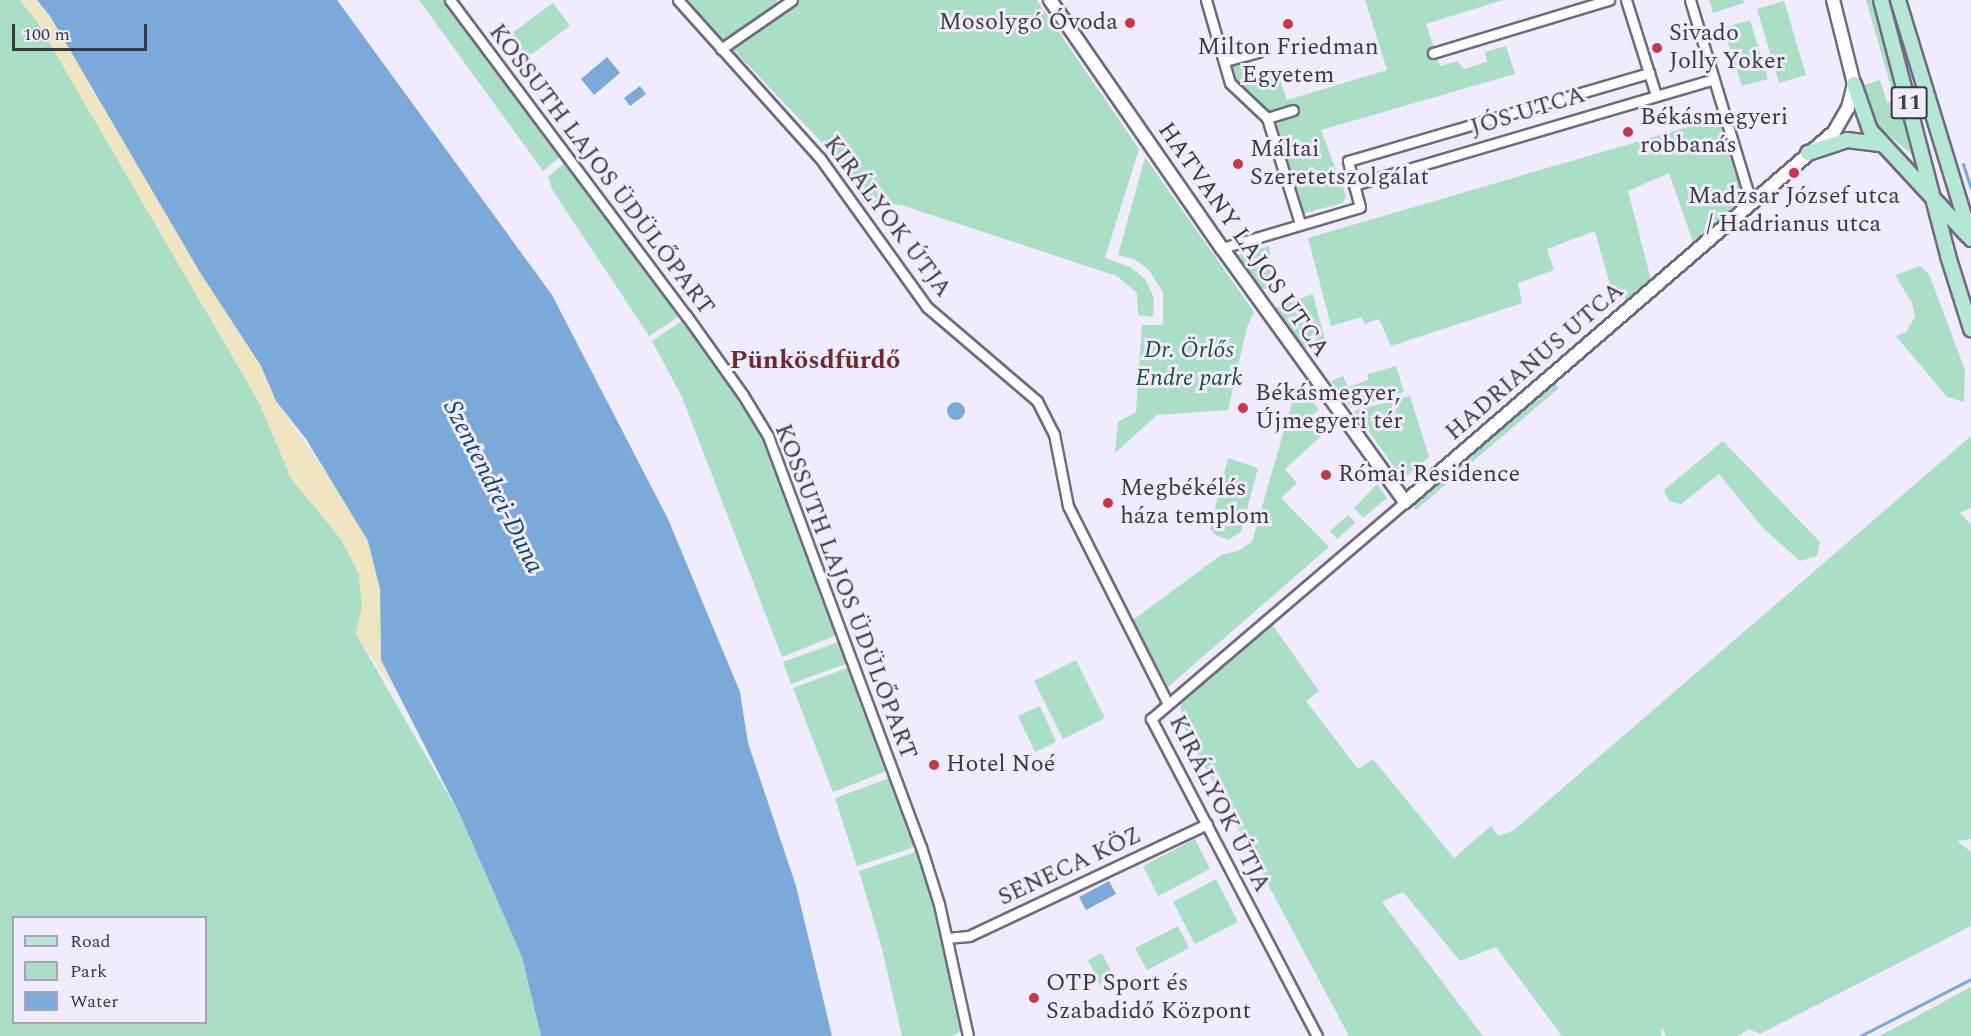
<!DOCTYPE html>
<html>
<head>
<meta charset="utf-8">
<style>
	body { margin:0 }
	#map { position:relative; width:1971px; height:1036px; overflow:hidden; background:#f0ecfe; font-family:Spectral,serif }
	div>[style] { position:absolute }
	.green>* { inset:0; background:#aadec5 }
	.sand>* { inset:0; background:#efe5c0 }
	.water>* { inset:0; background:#7aa9da }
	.round { border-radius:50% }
	.stream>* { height:3px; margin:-1.5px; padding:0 1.5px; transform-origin:1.5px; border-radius:1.5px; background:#7aa9da }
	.roads { filter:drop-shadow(2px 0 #6f6a83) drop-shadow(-2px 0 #6f6a83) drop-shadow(0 2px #6f6a83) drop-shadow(0 -2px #6f6a83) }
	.street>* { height:9px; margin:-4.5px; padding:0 4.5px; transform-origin:4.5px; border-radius:4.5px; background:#fff }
	.secondary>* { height:12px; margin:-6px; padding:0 6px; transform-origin:6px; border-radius:6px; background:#fff }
	.primary>* { height:14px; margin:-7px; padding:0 7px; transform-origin:7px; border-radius:7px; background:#b4e7d4 }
	.dots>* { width:16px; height:16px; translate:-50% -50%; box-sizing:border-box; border:3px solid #f0ecfe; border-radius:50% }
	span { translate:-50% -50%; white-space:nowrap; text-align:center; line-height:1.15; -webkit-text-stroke:6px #f0ecfe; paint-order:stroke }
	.shield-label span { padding:2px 4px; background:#f0ecfe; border:2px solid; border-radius:4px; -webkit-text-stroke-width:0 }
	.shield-label { font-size:22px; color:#3b3944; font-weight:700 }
	.poi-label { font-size:24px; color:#3b3944 }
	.right { translate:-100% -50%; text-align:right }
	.left { translate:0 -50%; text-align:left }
	.street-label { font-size:24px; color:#3b3944 }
	.park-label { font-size:24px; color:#18523b; font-style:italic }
	.neighbourhood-label { font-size:26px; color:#70292f; font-weight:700 }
	.water-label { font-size:26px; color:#104371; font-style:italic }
	.legend { position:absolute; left:12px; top:916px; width:195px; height:108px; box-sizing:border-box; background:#f0ecfe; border:2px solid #a8a4b4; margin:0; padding:8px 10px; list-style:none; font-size:18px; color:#3b3944 }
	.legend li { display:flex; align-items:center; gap:12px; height:30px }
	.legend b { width:30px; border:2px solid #a8a4b4 }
	.scale { position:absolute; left:12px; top:24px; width:135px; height:27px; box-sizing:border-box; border:3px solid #3b3944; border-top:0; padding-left:8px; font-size:18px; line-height:21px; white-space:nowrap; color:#3b3944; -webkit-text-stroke:4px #f0ecfe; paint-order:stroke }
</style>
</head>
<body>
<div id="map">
	<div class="green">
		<div style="clip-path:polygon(evenodd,0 0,20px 0,38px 23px,259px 402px,291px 478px,341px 539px,359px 574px,362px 608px,356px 634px,460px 815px,522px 957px,541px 1036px,0 1036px,0 0,14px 918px,206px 918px,206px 1022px,14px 1022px,14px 918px)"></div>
		<div style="clip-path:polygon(419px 0,444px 0,562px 155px,543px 171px)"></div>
		<div style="clip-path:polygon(686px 0,776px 0,784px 10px,799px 0,1037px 0,1139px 149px,1105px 258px,1130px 267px,1145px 279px,1154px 298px,1153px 317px,1138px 315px,1137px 293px,1117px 276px,901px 205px,864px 203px,831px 152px)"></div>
		<div style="clip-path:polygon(1365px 0,1503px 0,1426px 24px,1440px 66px,1457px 61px,1464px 69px,1487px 62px,1485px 52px,1506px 46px,1515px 74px,1321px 130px,1346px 196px,1343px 203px,1301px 214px,1270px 113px,1236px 84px,1231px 69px,1233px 61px,1249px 57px,1258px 74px,1277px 71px,1287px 100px,1387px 70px)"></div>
		<div style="clip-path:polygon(1709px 0,1743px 0,1744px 3px,1713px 13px)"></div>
		<div style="clip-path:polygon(1866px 0,1873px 0,1919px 160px,1879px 128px,1861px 86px,1880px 80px,1887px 103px,1895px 101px)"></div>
		<div style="clip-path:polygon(1784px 1px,1806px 75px,1779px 83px,1757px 9px)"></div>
		<div style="clip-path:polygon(553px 3px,570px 26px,525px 59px,508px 36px)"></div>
		<div style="clip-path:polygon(1750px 20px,1768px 79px,1742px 86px,1723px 28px)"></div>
		<div style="clip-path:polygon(1722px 117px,1741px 180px,1737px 208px,1694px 245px,1669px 173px,1628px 191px,1651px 280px,1627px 302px,1623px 292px,1614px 300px,1595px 231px,1547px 249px,1554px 270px,1518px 283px,1522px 303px,1391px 346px,1379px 319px,1365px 324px,1361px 317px,1331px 326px,1308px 238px)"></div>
		<div style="clip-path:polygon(1145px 157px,1254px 312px,1247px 327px,1228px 410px,1157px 415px,1115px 453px,1118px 422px,1136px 412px,1142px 325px,1163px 325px,1163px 292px,1148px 269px,1134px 259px,1118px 255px)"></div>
		<div style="clip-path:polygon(566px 162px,681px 315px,649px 336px,552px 189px,548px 177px)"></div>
		<div style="clip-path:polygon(1269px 246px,1273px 279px,1271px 287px,1265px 289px,1257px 287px,1235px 256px)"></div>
		<div style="clip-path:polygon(1920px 266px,1929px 274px,1965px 370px,1964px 402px,1947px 397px,1896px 336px,1906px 332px,1915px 317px,1912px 303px,1895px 275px)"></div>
		<div style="clip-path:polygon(1313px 294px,1325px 340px,1302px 349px,1275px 308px)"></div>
		<div style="clip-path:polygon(685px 319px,759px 429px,839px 634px,782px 657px,682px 397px,652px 341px)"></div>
		<div style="clip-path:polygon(1396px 366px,1404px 392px,1351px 408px,1331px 381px,1343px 376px,1348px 387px,1368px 380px,1368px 374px)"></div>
		<div style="clip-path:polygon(1553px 381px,1559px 388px,1416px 510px,1411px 504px)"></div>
		<div style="clip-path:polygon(1295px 392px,1306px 392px,1319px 410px,1306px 420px,1315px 432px,1326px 425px,1329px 429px,1285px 469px,1297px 483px,1281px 498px,1329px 547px,1168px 687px,1133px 620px,1221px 555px,1238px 551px,1252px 542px)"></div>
		<div style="clip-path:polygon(1410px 396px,1429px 457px,1403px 479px,1354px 411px)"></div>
		<div style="clip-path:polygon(1971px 436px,1971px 508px,1960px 513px,1971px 524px,1971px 839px,1957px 841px,1971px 852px,1971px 926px,1760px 1034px,1749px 1029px,1738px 1036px,1666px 1036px,1662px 1028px,1661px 1036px,1562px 1036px,1496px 947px,1460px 961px,1403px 892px,1382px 902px,1483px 1036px,1349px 1036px,1181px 722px,1181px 703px,1272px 624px,1319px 691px,1306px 701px,1358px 769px,1373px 759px,1454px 858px,1491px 826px,1499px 836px,1514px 830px)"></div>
		<div style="clip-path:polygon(1723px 441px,1820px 542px,1817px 556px,1800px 561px,1763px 528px,1719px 474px,1681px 504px,1669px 501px,1664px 490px)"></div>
		<div style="clip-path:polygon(1228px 458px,1258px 468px,1241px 532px,1228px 540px,1214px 534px,1210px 528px)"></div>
		<div style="clip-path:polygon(1377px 484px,1387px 498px,1363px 518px,1354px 508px)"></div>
		<div style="clip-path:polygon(1348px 515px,1355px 523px,1337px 539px,1330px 531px)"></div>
		<div style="clip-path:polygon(841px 641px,848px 663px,791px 684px,783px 662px)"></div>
		<div style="clip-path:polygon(1076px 660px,1105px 718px,1063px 739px,1034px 681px)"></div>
		<div style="clip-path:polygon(850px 667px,887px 771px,833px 792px,793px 688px)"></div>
		<div style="clip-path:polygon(1040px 706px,1056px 742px,1035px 752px,1018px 716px)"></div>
		<div style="clip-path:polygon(890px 778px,917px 846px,857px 866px,835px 798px)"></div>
		<div style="clip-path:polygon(1195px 839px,1210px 869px,1158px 896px,1143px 866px)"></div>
		<div style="clip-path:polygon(919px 851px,943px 936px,962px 1030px,953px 1036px,902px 1036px,882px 949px,859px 871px)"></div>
		<div style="clip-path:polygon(1216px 879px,1238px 922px,1195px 944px,1173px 902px)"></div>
		<div style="clip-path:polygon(1178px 926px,1189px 948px,1147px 970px,1135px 948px)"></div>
		<div style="clip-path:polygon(1102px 953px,1117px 984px,1103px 991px,1088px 960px)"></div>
		<div style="clip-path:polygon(1971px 987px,1971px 1036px,1879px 1036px,1908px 1021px)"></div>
	</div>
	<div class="sand">
		<div style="clip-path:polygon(20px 0,36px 0,50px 16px,201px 274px,261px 366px,276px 401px,350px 507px,368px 541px,380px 589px,381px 659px,398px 696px,356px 634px,362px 608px,359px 574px,341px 539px,291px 478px,259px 402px,38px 23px)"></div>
	</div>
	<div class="water">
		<div style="clip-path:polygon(37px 0,337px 0,552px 295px,668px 519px,740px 692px,748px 743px,796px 886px,832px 1036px,541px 1036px,522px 957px,460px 815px,381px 660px,380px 589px,368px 541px,306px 439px,276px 401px,261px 366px,201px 274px,50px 16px)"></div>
		<div style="clip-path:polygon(607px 57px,620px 73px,594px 95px,581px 79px)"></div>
		<div style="clip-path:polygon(640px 86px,646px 94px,630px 106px,624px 98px)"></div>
		<div class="round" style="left:947px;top:402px;width:18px;height:18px"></div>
		<div style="clip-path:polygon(1109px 881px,1116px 894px,1086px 910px,1079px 897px)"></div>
	</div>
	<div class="stream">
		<div style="left:1963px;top:164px;width:25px;rotate:72deg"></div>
		<div style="left:1860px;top:1036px;width:125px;rotate:-27.2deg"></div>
	</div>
	<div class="roads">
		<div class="street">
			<div style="left:450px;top:0;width:394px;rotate:53.2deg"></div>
			<div style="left:686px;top:315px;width:98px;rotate:54.5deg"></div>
			<div style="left:743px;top:395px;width:48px;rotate:58.6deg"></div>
			<div style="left:768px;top:436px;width:439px;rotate:69.6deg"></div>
			<div style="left:921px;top:847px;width:60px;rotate:72.5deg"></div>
			<div style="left:939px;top:904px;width:135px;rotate:77.6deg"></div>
			<div style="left:678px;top:0;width:212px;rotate:48.1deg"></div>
			<div style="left:820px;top:158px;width:183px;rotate:54.3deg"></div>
			<div style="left:927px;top:307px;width:145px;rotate:40.5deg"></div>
			<div style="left:1037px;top:401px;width:37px;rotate:63deg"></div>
			<div style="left:1054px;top:434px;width:73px;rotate:79deg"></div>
			<div style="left:1068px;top:506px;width:222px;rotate:63.2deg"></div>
			<div style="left:1206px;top:0;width:86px;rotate:73.9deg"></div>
			<div style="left:1230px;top:83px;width:51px;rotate:43.4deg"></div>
			<div style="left:1267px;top:118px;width:110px;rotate:72.6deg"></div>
			<div style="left:1626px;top:0;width:100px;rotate:72.5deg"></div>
			<div style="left:1690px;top:0;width:211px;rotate:73.2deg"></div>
			<div style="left:721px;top:49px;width:86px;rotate:-34.6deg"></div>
			<div style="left:1433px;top:53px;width:184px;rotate:-16.8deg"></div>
			<div style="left:1225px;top:61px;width:34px;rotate:-15deg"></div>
			<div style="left:1267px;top:118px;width:27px;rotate:-17deg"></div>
			<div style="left:1354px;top:185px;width:25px;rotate:-104deg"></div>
			<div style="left:1348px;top:161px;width:314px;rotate:-16.3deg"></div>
			<div style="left:1222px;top:248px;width:144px;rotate:-16.5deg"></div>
			<div style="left:1360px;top:207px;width:23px;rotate:-105deg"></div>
			<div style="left:1354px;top:185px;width:375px;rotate:-16.4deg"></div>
			<div style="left:947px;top:938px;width:22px;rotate:-5deg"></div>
			<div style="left:969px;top:936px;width:263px;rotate:-25.2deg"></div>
			<div style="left:1317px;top:1036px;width:358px;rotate:-117.6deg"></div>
			<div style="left:1151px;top:719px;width:334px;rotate:-40.5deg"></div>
		</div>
		<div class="secondary">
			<div style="left:1050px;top:0;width:302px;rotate:55.3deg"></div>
			<div style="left:1222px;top:248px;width:313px;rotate:54.2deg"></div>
			<div style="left:1405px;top:502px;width:567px;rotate:-40.78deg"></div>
			<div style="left:1834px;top:132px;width:28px;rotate:-60deg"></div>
			<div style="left:1848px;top:108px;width:25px;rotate:-76deg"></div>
			<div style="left:1854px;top:84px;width:87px;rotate:-104deg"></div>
		</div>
		<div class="primary">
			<div style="left:1881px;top:0;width:265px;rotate:75.3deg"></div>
			<div style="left:1948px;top:256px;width:77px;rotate:72.5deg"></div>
			<div style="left:1898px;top:0;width:250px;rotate:73deg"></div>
			<div style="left:1854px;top:84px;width:49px;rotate:70.8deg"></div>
			<div style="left:1870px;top:130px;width:144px;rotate:47.2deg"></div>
			<div style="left:1808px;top:153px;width:41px;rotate:-18.4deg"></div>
			<div style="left:1847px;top:140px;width:35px;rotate:7deg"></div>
		</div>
	</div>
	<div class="dots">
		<div style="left:1130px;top:23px;background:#c7364a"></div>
		<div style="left:1288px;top:24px;background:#c7364a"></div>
		<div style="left:1657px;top:48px;background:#c7364a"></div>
		<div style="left:1628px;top:132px;background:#c7364a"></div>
		<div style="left:1238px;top:164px;background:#c7364a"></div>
		<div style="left:1794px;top:173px;background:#c7364a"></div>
		<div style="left:1243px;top:408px;background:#c7364a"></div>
		<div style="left:1326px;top:475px;background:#c7364a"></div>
		<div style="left:1108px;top:503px;background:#c7364a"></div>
		<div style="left:934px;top:765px;background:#c7364a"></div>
		<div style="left:1034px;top:998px;background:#c7364a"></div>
	</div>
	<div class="shield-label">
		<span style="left:1909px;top:103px">11</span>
	</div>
	<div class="poi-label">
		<span class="right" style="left:1118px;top:23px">Mosolygó Óvoda</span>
		<span class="left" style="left:1669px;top:48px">Sivado<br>Jolly Yoker</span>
		<span style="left:1288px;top:62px">Milton Friedman<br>Egyetem</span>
		<span class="left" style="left:1640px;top:132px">Békásmegyeri<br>robbanás</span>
		<span class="left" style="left:1250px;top:164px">Máltai<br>Szeretetszolgálat</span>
		<span style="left:1794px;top:211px">Madzsar József utca<br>/ Hadrianus utca</span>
		<span class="left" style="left:1255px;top:408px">Békásmegyer,<br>Újmegyeri tér</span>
		<span class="left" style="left:1338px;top:475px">Római Residence</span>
		<span class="left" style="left:1120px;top:503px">Megbékélés<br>háza templom</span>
		<span class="left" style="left:946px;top:765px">Hotel Noé</span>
		<span class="left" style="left:1046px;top:998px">OTP Sport és<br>Szabadidő Központ</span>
	</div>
	<div class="street-label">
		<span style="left:1528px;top:112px;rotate:-17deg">JÓS UTCA</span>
		<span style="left:601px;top:170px;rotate:53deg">KOSSUTH LAJOS ÜDÜLŐPART</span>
		<span style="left:887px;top:217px;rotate:53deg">KIRÁLYOK ÚTJA</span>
		<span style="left:1243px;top:240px;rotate:55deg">HATVANY LAJOS UTCA</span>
		<span style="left:1535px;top:362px;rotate:-41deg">HADRIANUS UTCA</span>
		<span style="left:845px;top:592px;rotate:69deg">KOSSUTH LAJOS ÜDÜLŐPART</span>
		<span style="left:1219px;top:804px;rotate:63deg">KIRÁLYOK ÚTJA</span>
		<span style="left:1070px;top:867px;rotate:-25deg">SENECA KÖZ</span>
	</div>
	<div class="park-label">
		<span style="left:1189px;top:365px">Dr. Örlős<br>Endre park</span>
	</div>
	<div class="neighbourhood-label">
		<span style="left:815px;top:361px">Pünkösdfürdő</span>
	</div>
	<div class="water-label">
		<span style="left:493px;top:487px;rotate:63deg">Szentendrei-Duna</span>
	</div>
	<ul class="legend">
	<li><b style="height:8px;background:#b4e7d4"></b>Road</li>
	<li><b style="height:16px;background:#aadec5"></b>Park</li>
	<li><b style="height:16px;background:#7aa9da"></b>Water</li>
	</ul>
	<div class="scale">100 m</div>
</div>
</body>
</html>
